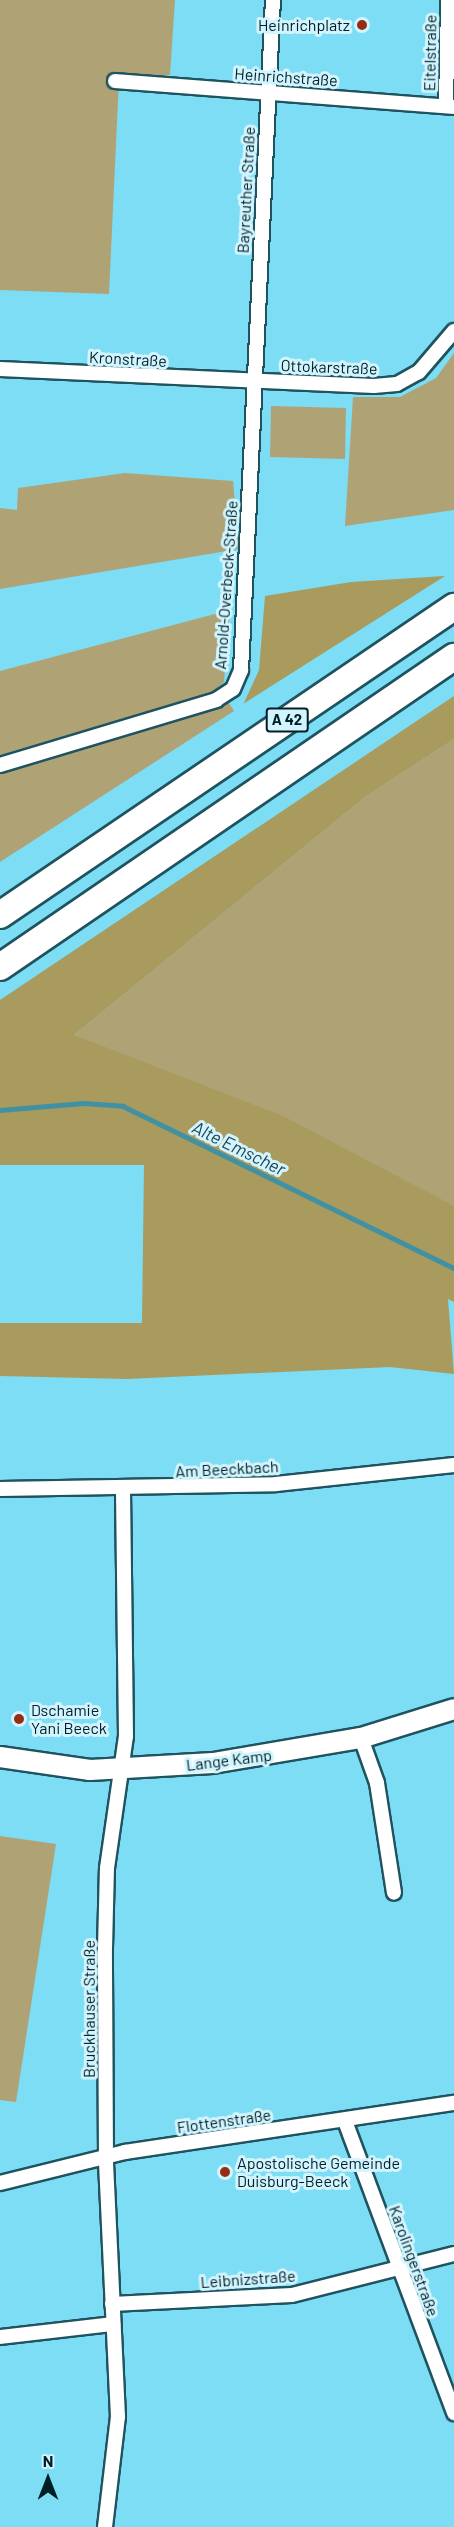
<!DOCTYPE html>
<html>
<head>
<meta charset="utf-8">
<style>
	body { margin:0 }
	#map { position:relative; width:454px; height:2527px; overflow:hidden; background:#7cddf4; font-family:Barlow,sans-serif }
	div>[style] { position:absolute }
	.green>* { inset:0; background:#afa376 }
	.forest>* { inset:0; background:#a99a5e }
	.stream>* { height:4.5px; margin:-2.25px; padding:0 2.25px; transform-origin:2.25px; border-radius:2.25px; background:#4291a2 }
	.roads { filter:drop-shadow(2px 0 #1f535f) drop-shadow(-2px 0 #1f535f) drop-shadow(0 2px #1f535f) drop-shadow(0 -2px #1f535f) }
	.street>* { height:14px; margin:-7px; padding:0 7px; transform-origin:7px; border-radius:7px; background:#fff }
	.secondary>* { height:20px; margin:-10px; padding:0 10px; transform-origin:10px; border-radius:10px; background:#fff }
	.highway>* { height:26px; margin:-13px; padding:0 13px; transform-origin:13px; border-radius:13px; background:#fff }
	.dots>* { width:16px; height:16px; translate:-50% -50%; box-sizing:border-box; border:3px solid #d1f4fe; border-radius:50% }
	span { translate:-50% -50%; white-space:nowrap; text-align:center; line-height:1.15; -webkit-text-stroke:6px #d1f4fe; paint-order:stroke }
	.shield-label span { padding:2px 4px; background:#d1f4fe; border:2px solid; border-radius:4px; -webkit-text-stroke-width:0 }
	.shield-label { font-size:15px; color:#001e25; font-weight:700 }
	.poi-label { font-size:16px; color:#001e25 }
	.right { translate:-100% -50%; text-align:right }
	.left { translate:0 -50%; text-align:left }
	.street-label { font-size:16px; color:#001e25 }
	.water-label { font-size:18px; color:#1f434c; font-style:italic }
	.north { position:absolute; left:18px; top:2449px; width:60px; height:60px; -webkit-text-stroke:4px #d1f4fe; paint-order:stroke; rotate:0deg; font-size:16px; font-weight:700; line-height:24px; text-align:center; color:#001e25 }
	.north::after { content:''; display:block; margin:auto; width:21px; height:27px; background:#001e25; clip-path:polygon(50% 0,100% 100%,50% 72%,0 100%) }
</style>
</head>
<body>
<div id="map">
	<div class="green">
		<div style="clip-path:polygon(0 0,175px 0,170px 75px,119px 80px,109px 294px,0 290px)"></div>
		<div style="clip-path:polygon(454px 353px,454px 510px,345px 526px,353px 397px,400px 397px,436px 378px)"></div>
		<div style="clip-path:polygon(271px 406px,346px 408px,345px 459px,270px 457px)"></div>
		<div style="clip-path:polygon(125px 473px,233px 481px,239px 549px,0 589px,0 508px,17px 510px,18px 488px)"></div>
		<div style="clip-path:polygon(230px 610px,224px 682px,213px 692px,0 755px,0 671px)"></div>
		<div style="clip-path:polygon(229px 703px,234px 711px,0 862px,0 771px)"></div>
		<div style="clip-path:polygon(454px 739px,454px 1206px,74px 1035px,365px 797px)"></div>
		<div style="clip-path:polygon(0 1836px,56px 1844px,16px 2102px,0 2100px)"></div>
	</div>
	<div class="forest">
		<div style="clip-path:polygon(445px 576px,243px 704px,243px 705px,259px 670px,265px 596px,351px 582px)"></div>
		<div style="clip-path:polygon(454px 696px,454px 739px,365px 797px,74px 1035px,283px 1116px,454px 1206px,454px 1302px,448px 1299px,454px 1374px,390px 1367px,127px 1379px,0 1376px,0 1323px,142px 1323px,144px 1165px,0 1165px,0 1000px)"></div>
	</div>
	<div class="stream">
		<div style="left:0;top:1110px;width:84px;rotate:-4.8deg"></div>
		<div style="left:84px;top:1103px;width:39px;rotate:4deg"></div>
		<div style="left:123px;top:1106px;width:369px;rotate:26.1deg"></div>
	</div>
	<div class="roads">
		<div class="street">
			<div style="left:115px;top:81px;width:340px;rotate:4.4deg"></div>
			<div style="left:446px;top:106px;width:106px;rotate:-88.9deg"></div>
			<div style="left:0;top:369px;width:374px;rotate:2.6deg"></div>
			<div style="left:374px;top:386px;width:23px;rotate:-5deg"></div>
			<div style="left:397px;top:384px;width:25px;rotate:-29deg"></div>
			<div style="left:419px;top:372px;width:54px;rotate:-49.5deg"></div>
			<div style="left:0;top:765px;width:226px;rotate:-16.7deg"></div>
			<div style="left:216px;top:700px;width:20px;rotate:-33deg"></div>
			<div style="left:233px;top:689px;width:21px;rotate:-67deg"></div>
			<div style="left:241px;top:670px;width:671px;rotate:-87.27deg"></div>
			<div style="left:0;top:1489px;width:276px;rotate:-1deg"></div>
			<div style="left:276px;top:1484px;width:179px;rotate:-6.1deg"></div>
			<div style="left:361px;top:1738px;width:48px;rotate:70.4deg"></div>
			<div style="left:377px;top:1783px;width:111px;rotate:81.2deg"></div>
			<div style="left:345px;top:2121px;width:312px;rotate:69.5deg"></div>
			<div style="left:0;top:2183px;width:129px;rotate:-13.9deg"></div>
			<div style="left:125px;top:2152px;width:333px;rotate:-8.5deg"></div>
			<div style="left:112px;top:2304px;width:180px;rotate:-2.9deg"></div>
			<div style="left:292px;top:2295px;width:167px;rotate:-14.2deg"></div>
			<div style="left:0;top:2337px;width:114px;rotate:-6.6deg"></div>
			<div style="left:105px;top:2527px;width:111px;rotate:-83.3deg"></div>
			<div style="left:118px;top:2417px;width:258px;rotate:-92.7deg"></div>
			<div style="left:106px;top:2159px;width:211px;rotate:-90.3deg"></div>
			<div style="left:105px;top:1948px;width:80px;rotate:-88.6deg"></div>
			<div style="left:107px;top:1868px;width:133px;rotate:-81.8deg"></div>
			<div style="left:126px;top:1736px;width:246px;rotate:-90.7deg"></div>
		</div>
		<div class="secondary">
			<div style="left:0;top:1757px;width:91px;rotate:8.2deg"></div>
			<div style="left:90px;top:1770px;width:123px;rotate:-3.3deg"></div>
			<div style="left:213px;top:1763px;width:150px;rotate:-9.6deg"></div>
			<div style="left:361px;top:1738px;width:97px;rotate:-17.3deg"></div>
		</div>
		<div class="highway">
			<div style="left:0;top:915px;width:549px;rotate:-34.15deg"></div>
			<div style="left:0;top:967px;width:550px;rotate:-34.33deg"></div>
		</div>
	</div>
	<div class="dots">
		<div style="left:362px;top:25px;background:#952d13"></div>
		<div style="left:19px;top:1719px;background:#952d13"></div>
		<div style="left:225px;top:2172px;background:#952d13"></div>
	</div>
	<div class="shield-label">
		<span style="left:287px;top:720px">A 42</span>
	</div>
	<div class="poi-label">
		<span class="right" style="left:350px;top:25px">Heinrichplatz</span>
		<span class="left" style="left:31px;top:1719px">Dschamie<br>Yani Beeck</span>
		<span class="left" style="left:237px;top:2172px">Apostolische Gemeinde<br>Duisburg-Beeck</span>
	</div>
	<div class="street-label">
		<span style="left:430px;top:53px;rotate:-89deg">Eitelstraße</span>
		<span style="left:286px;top:77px;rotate:4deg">Heinrichstraße</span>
		<span style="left:246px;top:190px;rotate:-87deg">Bayreuther Straße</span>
		<span style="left:128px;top:359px;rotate:3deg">Kronstraße</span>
		<span style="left:329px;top:367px;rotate:2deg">Ottokarstraße</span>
		<span style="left:226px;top:585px;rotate:-86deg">Arnold-Overbeck-Straße</span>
		<span style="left:227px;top:1469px;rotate:-3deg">Am Beeckbach</span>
		<span style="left:229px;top:1760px;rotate:-7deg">Lange Kamp</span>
		<span style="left:89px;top:2009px;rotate:-90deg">Bruckhauser Straße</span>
		<span style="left:224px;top:2121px;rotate:-8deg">Flottenstraße</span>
		<span style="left:414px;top:2261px;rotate:70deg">Karolingerstraße</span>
		<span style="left:248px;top:2279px;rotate:-4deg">Leibnizstraße</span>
	</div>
	<div class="water-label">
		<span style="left:239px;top:1148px;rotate:26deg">Alte Emscher</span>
	</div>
	<div class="north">N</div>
</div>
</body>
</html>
